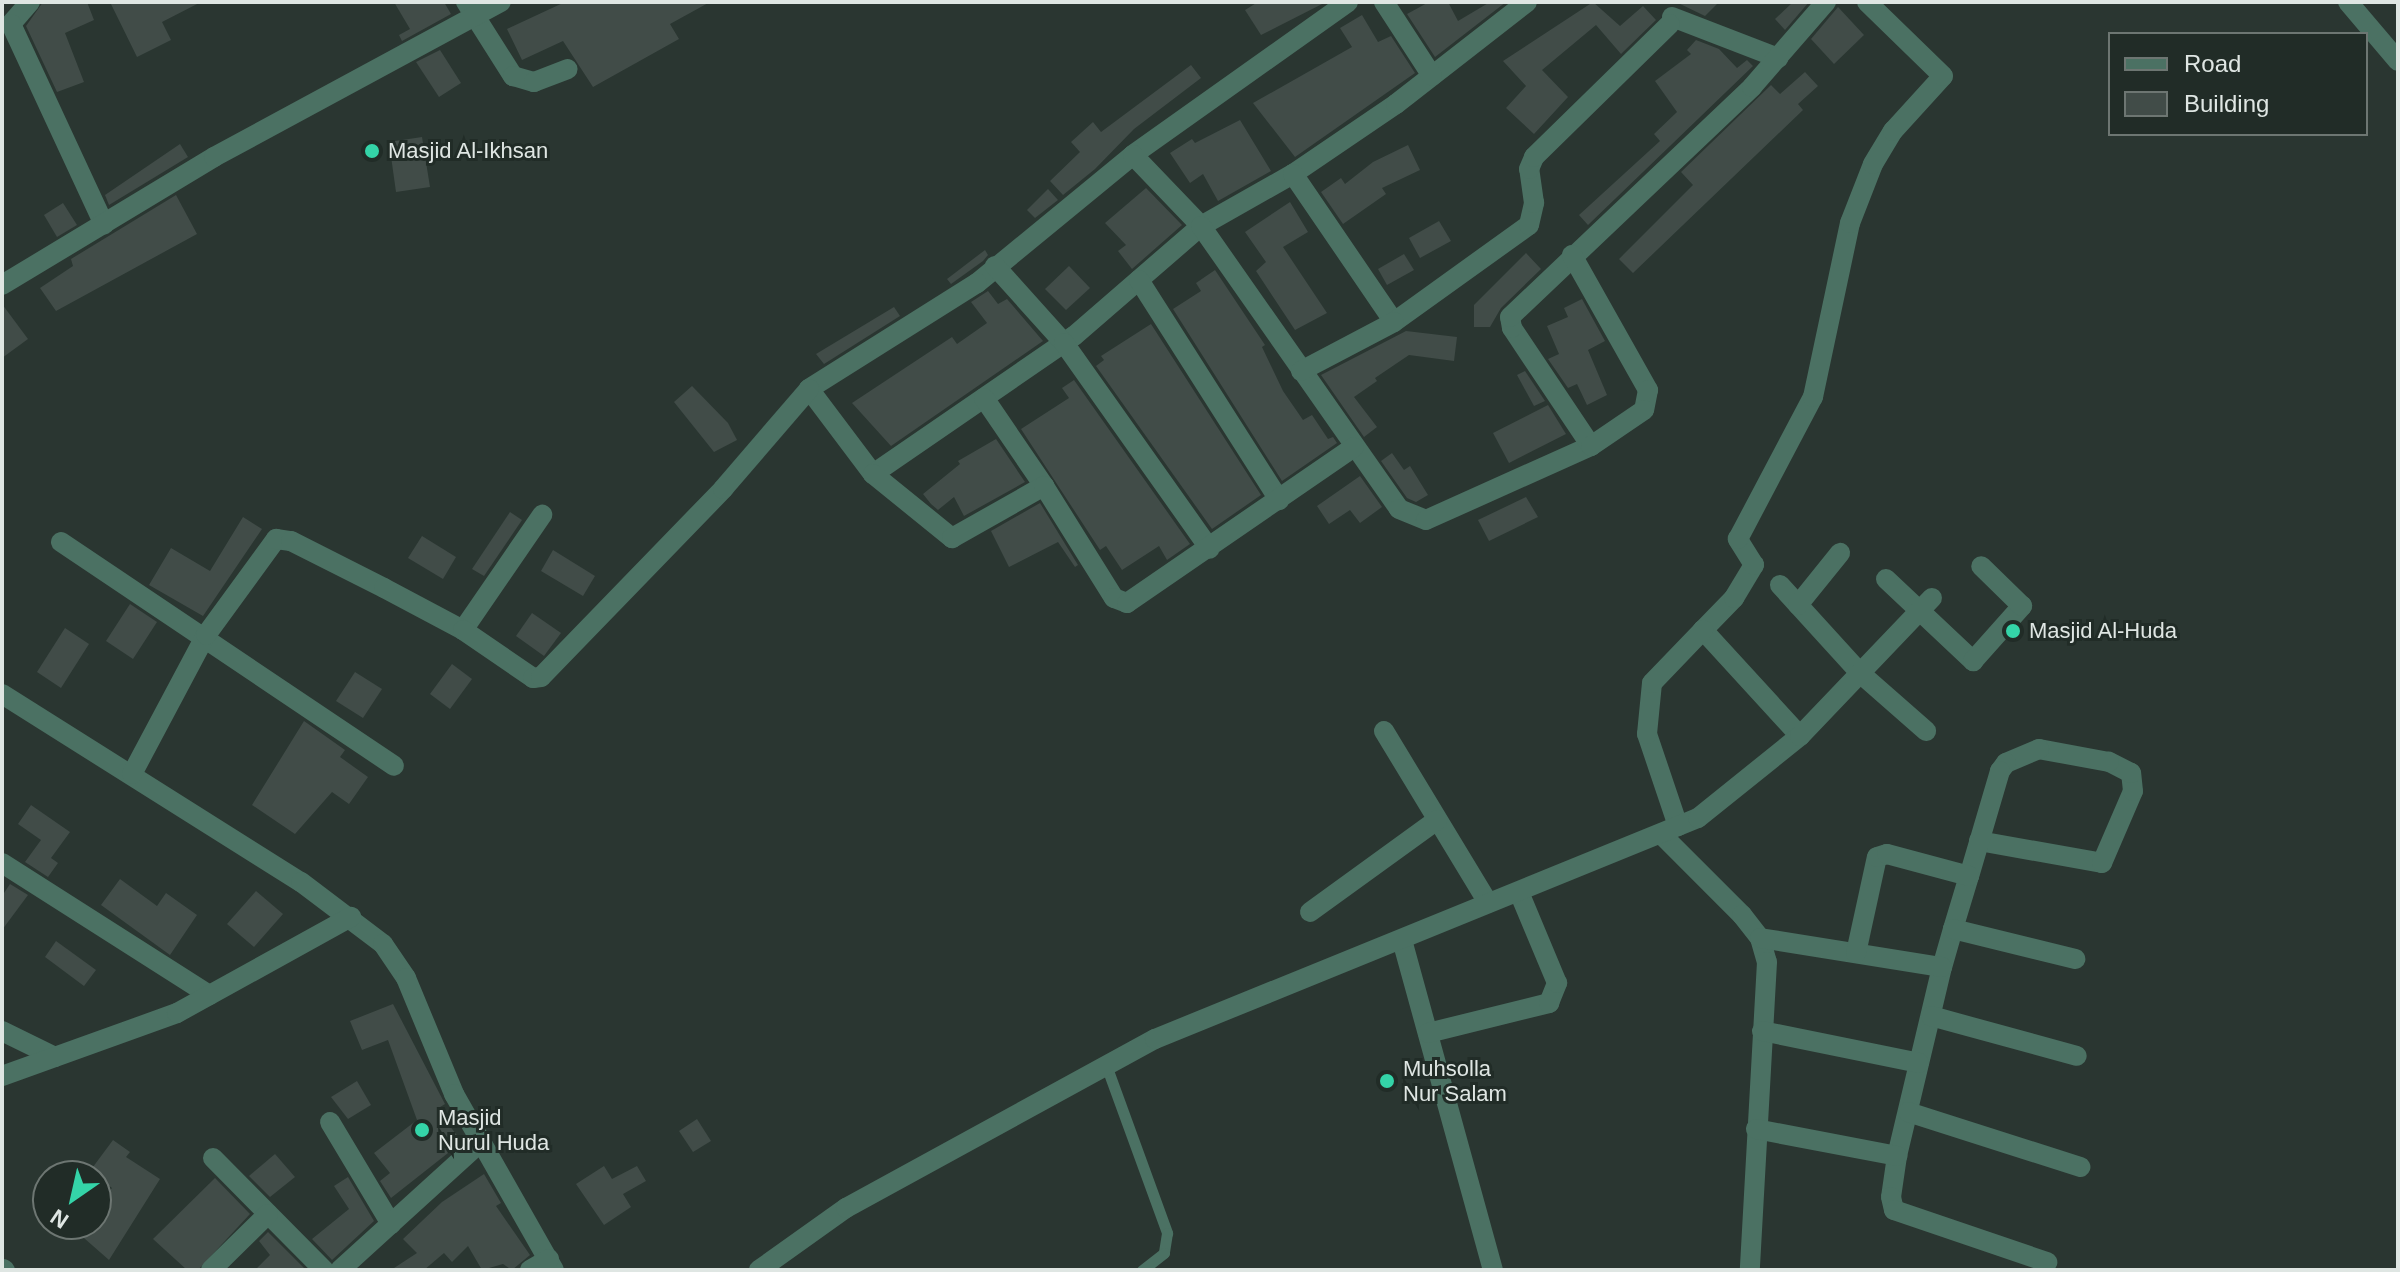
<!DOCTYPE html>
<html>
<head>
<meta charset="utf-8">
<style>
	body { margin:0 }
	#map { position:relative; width:2400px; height:1272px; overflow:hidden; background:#2a3631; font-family:Helvetica,sans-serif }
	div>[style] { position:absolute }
	.building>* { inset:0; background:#414c48 }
	.service>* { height:11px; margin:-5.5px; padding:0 5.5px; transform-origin:5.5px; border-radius:5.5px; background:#4b7163 }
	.minor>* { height:20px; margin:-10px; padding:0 10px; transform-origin:10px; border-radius:10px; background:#4b7163 }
	.dots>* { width:22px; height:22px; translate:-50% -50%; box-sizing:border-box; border:4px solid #212c27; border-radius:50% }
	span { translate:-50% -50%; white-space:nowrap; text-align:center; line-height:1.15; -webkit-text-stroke:6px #212c27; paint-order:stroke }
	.poi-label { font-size:22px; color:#dfe6e3 }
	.left { translate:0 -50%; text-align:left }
	.frame { position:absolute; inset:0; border:4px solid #dfe6e3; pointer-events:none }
	.legend { position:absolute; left:2108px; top:32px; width:260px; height:104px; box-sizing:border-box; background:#212c27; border:2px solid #6d7672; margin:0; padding:10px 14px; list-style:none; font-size:24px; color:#dfe6e3 }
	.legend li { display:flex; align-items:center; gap:16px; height:40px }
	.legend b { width:40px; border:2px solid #6d7672 }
	.north { position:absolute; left:32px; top:1160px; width:80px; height:80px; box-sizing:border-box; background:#212c27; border:2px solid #6d7672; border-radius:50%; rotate:214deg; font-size:22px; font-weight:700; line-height:32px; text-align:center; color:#dfe6e3 }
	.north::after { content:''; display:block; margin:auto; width:28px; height:36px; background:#34d4a8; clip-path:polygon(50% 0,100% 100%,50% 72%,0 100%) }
</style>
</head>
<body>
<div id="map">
	<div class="building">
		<div style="clip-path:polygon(43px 2px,87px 2px,94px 20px,65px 33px,84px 82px,57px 92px,26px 26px)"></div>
		<div style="clip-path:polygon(110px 2px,201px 2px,162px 22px,171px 40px,137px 57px)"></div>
		<div style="clip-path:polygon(394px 2px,444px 2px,451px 14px,402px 41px,399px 35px,410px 29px)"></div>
		<div style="clip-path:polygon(565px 2px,710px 2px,670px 24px,679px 39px,593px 87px,563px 41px,522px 60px,507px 29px)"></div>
		<div style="clip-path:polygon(1258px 2px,1326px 2px,1261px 35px,1245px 10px)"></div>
		<div style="clip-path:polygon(1429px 2px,1448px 2px,1458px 21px,1490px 2px,1506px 2px,1435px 57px,1407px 14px)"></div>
		<div style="clip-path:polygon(1593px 2px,1620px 26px,1643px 6px,1656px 20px,1621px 54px,1596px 25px,1542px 70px,1568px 97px,1534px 134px,1506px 108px,1526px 86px,1503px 61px)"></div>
		<div style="clip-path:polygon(1676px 2px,1719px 2px,1705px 16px)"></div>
		<div style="clip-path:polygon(1793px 2px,1809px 2px,1785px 30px,1775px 19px)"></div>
		<div style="clip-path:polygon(1838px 7px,1864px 35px,1834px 64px,1811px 39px)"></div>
		<div style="clip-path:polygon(1362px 15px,1378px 42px,1391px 36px,1415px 73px,1295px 157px,1253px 103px,1352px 47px,1340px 28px)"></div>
		<div style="clip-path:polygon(1696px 40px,1719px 49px,1737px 68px,1747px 60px,1753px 66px,1588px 225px,1579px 215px,1660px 141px,1654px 134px,1677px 112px,1655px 81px,1691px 54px,1687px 50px)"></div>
		<div style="clip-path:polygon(440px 50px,461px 83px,439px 97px,416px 62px)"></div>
		<div style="clip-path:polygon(1191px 65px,1201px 78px,1134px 129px,1095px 169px,1063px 195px,1050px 181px,1080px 152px,1071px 142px,1093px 122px,1101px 132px)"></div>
		<div style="clip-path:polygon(1805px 72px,1818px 86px,1798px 104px,1803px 110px,1633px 273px,1619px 259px,1693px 185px,1681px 172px,1771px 85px,1780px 94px)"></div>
		<div style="clip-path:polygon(1240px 120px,1271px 171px,1218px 201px,1203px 174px,1190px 183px,1170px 153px,1192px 139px,1195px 143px)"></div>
		<div style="clip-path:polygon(422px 137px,430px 187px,396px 192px,389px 142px)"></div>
		<div style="clip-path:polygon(180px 144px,188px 157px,109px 205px,105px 195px)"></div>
		<div style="clip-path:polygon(1408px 145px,1420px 170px,1382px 188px,1386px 194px,1343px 224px,1321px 192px,1341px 178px,1345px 184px,1373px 162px)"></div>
		<div style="clip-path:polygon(1146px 188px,1182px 225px,1132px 269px,1118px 251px,1126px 245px,1105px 223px)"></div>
		<div style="clip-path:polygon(1048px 189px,1058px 200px,1035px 218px,1027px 210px)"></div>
		<div style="clip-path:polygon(176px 195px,197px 234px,56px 311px,40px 288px,73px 266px,71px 259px)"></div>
		<div style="clip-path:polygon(1290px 202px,1308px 232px,1283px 247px,1327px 313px,1295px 330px,1256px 271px,1266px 262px,1245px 232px)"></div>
		<div style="clip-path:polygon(63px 203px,77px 225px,57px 237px,44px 215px)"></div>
		<div style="clip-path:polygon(1439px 221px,1451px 241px,1420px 258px,1409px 238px)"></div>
		<div style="clip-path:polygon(985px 250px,988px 255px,983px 261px,951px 284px,947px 279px)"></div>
		<div style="clip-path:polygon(1526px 253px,1541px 269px,1501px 308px,1490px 327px,1474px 327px,1474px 305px)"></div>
		<div style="clip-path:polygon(1404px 254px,1414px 270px,1387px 285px,1378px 269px)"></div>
		<div style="clip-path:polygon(1069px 266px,1090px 288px,1066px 310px,1045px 289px)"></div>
		<div style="clip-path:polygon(1215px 270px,1265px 345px,1262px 347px,1283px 391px,1303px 420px,1312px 415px,1328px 439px,1333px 437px,1337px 443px,1282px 481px,1173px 309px,1201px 291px,1196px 283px)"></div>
		<div style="clip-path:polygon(988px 291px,998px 304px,1007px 299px,1043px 341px,891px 446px,852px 403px,952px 337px,957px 344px,987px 323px,971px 302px)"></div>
		<div style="clip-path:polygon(1582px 299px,1605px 341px,1588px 350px,1607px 395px,1587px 405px,1577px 384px,1568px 388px,1548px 359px,1559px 354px,1547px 326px,1568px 317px,1564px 308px)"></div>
		<div style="clip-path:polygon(2px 304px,28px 339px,2px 358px)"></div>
		<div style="clip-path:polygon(894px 307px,900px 316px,824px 364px,816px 354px)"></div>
		<div style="clip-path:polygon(1151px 324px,1261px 495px,1212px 529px,1096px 366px,1104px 360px,1101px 356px)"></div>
		<div style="clip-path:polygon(1406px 331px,1457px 337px,1454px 361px,1409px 355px,1375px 378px,1377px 381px,1354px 397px,1377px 427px,1364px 437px,1321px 375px)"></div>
		<div style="clip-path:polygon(1525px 371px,1545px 401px,1534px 406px,1517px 375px)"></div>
		<div style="clip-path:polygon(1074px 380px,1190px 544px,1167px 560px,1159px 546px,1122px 570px,1106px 546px,1100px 550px,1021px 429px,1069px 398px,1062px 388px)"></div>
		<div style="clip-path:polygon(692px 386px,728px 423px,737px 440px,714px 452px,674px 402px)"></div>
		<div style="clip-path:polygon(1548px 405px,1566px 434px,1509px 463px,1493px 433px)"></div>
		<div style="clip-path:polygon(996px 439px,1025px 482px,964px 516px,954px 497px,938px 510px,931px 504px,923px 494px,960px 464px,958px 461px)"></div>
		<div style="clip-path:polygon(1392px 453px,1404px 470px,1410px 466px,1428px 495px,1416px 502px,1407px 498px,1381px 461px)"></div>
		<div style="clip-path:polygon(1360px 476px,1382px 507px,1360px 523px,1350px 510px,1329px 524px,1317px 506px)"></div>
		<div style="clip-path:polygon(1526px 497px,1538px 517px,1489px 541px,1478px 520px)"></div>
		<div style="clip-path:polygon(1040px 503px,1078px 565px,1075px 567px,1058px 542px,1009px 567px,991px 531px)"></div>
		<div style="clip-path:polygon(510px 512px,522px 520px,484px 576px,472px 569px)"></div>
		<div style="clip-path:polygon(243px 517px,262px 529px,203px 616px,149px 585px,171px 548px,210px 571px)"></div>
		<div style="clip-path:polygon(422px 536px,456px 557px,443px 579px,408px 558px)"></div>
		<div style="clip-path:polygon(553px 550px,595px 576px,583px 596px,541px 571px)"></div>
		<div style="clip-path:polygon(130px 604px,157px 622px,133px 659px,106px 641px)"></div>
		<div style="clip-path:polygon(532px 613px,561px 633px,544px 656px,516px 636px)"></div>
		<div style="clip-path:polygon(65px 628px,89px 644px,61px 688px,37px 672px)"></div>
		<div style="clip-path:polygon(452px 664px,472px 679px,450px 709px,430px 694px)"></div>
		<div style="clip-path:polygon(355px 672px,382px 689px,363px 718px,336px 701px)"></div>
		<div style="clip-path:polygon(304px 721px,345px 750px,340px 757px,368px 777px,349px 804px,332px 792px,295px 834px,252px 805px)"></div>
		<div style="clip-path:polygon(31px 805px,70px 832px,51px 858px,58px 863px,48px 877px,25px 862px,41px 840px,18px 824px)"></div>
		<div style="clip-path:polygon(120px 879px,157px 906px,166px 893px,197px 915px,170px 955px,101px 905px)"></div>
		<div style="clip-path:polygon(10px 884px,28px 895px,2px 930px,2px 896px)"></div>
		<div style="clip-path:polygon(256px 891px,283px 914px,254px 947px,227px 924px)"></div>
		<div style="clip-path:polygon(56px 941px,96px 970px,84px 986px,45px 957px)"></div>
		<div style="clip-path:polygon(393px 1004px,445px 1104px,437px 1109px,462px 1142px,391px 1198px,380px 1181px,390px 1173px,374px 1153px,417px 1120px,388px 1040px,362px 1050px,350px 1021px)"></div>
		<div style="clip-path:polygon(357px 1081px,371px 1105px,348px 1119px,331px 1097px)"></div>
		<div style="clip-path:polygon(697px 1119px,711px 1141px,693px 1152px,679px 1131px)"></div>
		<div style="clip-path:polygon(113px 1140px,130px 1152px,126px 1157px,160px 1179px,109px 1260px,68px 1224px,96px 1224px,96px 1206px,112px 1188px,90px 1171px)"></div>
		<div style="clip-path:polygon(275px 1154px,295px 1177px,270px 1197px,249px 1176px)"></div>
		<div style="clip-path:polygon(604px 1166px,612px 1179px,637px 1166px,646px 1181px,623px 1194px,631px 1207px,604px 1225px,576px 1184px)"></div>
		<div style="clip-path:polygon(484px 1174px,501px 1203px,496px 1206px,530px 1255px,512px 1270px,503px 1264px,482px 1270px,468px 1246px,452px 1262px,444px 1253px,424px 1270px,391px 1270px,417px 1253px,403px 1239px,442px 1202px)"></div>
		<div style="clip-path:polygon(348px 1177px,374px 1221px,332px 1260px,312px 1239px,349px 1209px,334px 1186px)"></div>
		<div style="clip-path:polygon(215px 1178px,250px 1214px,198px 1270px,187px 1270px,153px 1239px)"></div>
		<div style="clip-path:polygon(268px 1232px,306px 1270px,255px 1270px,270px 1255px,259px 1241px)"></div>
	</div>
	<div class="service">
		<div style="left:1106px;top:1065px;width:179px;rotate:70deg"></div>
		<div style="left:1167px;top:1233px;width:20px;rotate:99deg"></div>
		<div style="left:1164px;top:1253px;width:28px;rotate:142deg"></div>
	</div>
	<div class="minor">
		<div style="left:30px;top:2px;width:29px;rotate:131deg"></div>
		<div style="left:11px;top:24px;width:221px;rotate:65.1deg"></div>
		<div style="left:466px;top:2px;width:88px;rotate:57.6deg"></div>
		<div style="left:513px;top:76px;width:22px;rotate:16deg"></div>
		<div style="left:534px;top:82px;width:36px;rotate:-21deg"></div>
		<div style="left:1348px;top:2px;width:264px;rotate:144.6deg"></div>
		<div style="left:1133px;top:155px;width:202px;rotate:140.6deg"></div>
		<div style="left:977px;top:283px;width:199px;rotate:147.8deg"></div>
		<div style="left:809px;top:389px;width:106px;rotate:53deg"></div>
		<div style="left:873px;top:474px;width:244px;rotate:-34.5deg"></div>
		<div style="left:1074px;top:336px;width:168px;rotate:-40.9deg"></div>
		<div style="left:1201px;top:226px;width:106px;rotate:-29.5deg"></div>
		<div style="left:1293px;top:174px;width:125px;rotate:-34.2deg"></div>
		<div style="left:1396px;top:104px;width:166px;rotate:-37.9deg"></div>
		<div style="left:1384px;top:2px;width:88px;rotate:57deg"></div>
		<div style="left:2348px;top:2px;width:77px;rotate:49.7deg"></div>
		<div style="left:1672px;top:17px;width:114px;rotate:21.1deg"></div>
		<div style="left:1133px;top:155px;width:98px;rotate:46.2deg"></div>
		<div style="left:1201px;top:226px;width:345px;rotate:55deg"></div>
		<div style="left:1399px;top:509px;width:29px;rotate:22deg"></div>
		<div style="left:1426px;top:520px;width:181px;rotate:-24.2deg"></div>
		<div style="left:1591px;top:446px;width:142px;rotate:-123.8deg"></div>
		<div style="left:1512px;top:328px;width:11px;rotate:-100deg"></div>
		<div style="left:1510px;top:317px;width:334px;rotate:-43.5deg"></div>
		<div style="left:1752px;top:87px;width:113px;rotate:-49deg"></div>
		<div style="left:1293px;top:174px;width:179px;rotate:55.7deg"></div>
		<div style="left:1394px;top:322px;width:166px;rotate:-35.7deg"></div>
		<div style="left:1529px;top:225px;width:23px;rotate:-77deg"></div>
		<div style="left:1534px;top:203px;width:34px;rotate:-98deg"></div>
		<div style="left:1529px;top:169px;width:13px;rotate:-67deg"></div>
		<div style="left:1534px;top:157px;width:190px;rotate:-44.4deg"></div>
		<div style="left:1572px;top:255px;width:155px;rotate:60.6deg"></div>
		<div style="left:1648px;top:390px;width:20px;rotate:101deg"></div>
		<div style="left:1644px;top:410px;width:64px;rotate:145.8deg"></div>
		<div style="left:995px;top:266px;width:103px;rotate:48.1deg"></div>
		<div style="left:1064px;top:343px;width:252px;rotate:54.7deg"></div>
		<div style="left:1139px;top:280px;width:261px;rotate:57.5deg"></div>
		<div style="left:2px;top:285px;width:248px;rotate:-31.1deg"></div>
		<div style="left:214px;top:157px;width:326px;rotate:-28.4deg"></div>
		<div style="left:1301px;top:371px;width:105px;rotate:-27.8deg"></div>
		<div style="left:984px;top:398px;width:107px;rotate:55.7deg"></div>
		<div style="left:873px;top:474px;width:102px;rotate:39deg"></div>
		<div style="left:952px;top:538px;width:106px;rotate:-29.5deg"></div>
		<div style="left:1044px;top:486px;width:132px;rotate:58deg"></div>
		<div style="left:1114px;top:598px;width:14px;rotate:21deg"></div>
		<div style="left:1127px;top:603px;width:275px;rotate:-34.5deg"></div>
		<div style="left:61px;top:542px;width:401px;rotate:33.9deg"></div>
		<div style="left:1886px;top:579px;width:120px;rotate:43.3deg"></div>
		<div style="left:1973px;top:661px;width:74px;rotate:-48.3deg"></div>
		<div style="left:2022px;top:606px;width:57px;rotate:-135.7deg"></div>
		<div style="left:1780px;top:585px;width:119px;rotate:47.7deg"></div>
		<div style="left:1860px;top:673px;width:88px;rotate:41.3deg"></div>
		<div style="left:1798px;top:605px;width:67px;rotate:-51.1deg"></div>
		<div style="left:463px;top:630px;width:140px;rotate:-55.5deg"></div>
		<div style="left:2px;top:694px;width:353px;rotate:32.2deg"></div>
		<div style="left:301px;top:882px;width:103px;rotate:37.1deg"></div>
		<div style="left:383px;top:944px;width:41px;rotate:55.9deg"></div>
		<div style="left:406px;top:978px;width:126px;rotate:67.5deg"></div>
		<div style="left:454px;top:1094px;width:202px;rotate:60.4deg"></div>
		<div style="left:1384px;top:731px;width:201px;rotate:58.8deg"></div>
		<div style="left:1800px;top:736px;width:144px;rotate:-132.5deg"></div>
		<div style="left:1703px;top:630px;width:45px;rotate:-45.9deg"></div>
		<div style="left:1734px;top:598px;width:39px;rotate:-59deg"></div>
		<div style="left:1754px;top:565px;width:31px;rotate:-122deg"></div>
		<div style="left:1738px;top:539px;width:161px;rotate:-62.2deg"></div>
		<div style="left:1813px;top:397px;width:178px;rotate:-78deg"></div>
		<div style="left:1850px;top:223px;width:63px;rotate:-68.7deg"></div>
		<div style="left:1873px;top:164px;width:39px;rotate:-59deg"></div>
		<div style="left:1893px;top:131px;width:74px;rotate:-47.7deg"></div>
		<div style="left:1943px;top:76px;width:106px;rotate:-135.8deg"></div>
		<div style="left:132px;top:774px;width:157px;rotate:-62deg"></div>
		<div style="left:206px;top:635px;width:119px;rotate:-53.9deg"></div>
		<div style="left:276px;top:539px;width:15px;rotate:8deg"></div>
		<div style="left:291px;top:541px;width:104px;rotate:26.8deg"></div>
		<div style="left:384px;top:588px;width:89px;rotate:28deg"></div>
		<div style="left:463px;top:630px;width:85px;rotate:34.4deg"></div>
		<div style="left:533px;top:678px;width:8px;rotate:-7deg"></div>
		<div style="left:541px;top:677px;width:262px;rotate:-45.9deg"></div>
		<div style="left:723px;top:489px;width:132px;rotate:-49.3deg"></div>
		<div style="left:1678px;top:826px;width:97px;rotate:-108.6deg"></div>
		<div style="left:1647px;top:734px;width:51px;rotate:-84.4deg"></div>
		<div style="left:1652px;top:683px;width:74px;rotate:-46.1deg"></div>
		<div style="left:1661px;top:834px;width:115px;rotate:45deg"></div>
		<div style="left:1742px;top:915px;width:29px;rotate:52deg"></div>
		<div style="left:1760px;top:938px;width:25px;rotate:74deg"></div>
		<div style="left:1767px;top:962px;width:308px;rotate:93.2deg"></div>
		<div style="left:1979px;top:841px;width:125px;rotate:10.1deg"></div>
		<div style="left:2102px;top:863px;width:78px;rotate:-66.7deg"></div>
		<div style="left:2133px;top:791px;width:18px;rotate:-96deg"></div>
		<div style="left:2131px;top:773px;width:25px;rotate:-153deg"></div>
		<div style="left:2109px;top:762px;width:71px;rotate:-169.5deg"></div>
		<div style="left:2039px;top:749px;width:36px;rotate:157deg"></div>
		<div style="left:2006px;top:763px;width:10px;rotate:127deg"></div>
		<div style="left:2000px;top:771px;width:109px;rotate:106.4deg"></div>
		<div style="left:1969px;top:876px;width:55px;rotate:106.8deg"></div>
		<div style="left:1953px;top:929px;width:40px;rotate:106deg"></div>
		<div style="left:1942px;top:967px;width:194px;rotate:103.4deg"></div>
		<div style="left:1897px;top:1156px;width:41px;rotate:98.3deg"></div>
		<div style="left:1891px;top:1197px;width:13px;rotate:77deg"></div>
		<div style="left:1894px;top:1210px;width:162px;rotate:18.8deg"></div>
		<div style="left:2px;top:863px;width:246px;rotate:32.5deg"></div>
		<div style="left:1310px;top:912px;width:157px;rotate:-35.9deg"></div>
		<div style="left:1953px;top:929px;width:126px;rotate:13.8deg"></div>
		<div style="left:1760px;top:938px;width:184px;rotate:9.1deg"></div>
		<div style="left:1402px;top:940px;width:342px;rotate:74.6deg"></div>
		<div style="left:1856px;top:953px;width:98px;rotate:-77.7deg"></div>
		<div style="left:1877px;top:857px;width:10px;rotate:-17deg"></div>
		<div style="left:1887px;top:854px;width:85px;rotate:15deg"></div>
		<div style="left:1931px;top:1016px;width:151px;rotate:15.3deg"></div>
		<div style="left:2px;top:1031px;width:59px;rotate:26.1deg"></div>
		<div style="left:1762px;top:1031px;width:160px;rotate:11.5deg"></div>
		<div style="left:1428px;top:1033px;width:125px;rotate:-13.9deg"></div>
		<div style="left:1549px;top:1003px;width:22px;rotate:-68deg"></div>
		<div style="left:1557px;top:983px;width:99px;rotate:-112.7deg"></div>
		<div style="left:2px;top:1076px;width:186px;rotate:-19.8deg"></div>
		<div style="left:177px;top:1013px;width:199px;rotate:-28.9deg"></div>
		<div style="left:1908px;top:1112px;width:181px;rotate:17.7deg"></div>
		<div style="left:330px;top:1122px;width:119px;rotate:59.1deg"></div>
		<div style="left:1756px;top:1129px;width:144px;rotate:10.8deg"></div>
		<div style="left:213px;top:1158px;width:158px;rotate:45.3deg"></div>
		<div style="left:3px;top:1269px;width:2px;rotate:27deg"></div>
		<div style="left:211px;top:1270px;width:80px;rotate:-44.5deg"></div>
		<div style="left:340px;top:1270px;width:192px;rotate:-42.3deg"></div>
		<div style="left:530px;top:1270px;width:22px;rotate:-30deg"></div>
		<div style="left:759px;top:1270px;width:107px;rotate:-35.5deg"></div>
		<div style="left:846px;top:1208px;width:352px;rotate:-28.7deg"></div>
		<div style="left:1155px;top:1039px;width:586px;rotate:-22.15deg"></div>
		<div style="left:1698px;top:818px;width:131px;rotate:-38.8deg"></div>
		<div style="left:1800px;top:736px;width:191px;rotate:-46.3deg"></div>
	</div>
	<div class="dots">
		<div style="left:372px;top:151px;background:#34d4a8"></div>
		<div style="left:2013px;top:631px;background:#34d4a8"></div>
		<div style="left:1387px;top:1081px;background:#34d4a8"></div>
		<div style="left:422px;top:1130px;background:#34d4a8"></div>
	</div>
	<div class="poi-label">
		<span class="left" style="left:388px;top:151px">Masjid Al-Ikhsan</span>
		<span class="left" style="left:2029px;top:631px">Masjid Al-Huda</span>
		<span class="left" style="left:1403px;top:1081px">Muhsolla<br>Nur Salam</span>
		<span class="left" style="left:438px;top:1130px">Masjid<br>Nurul Huda</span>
	</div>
	<div class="frame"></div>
	<ul class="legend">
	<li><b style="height:10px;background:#4b7163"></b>Road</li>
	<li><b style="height:22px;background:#414c48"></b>Building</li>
	</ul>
	<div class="north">N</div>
</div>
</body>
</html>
